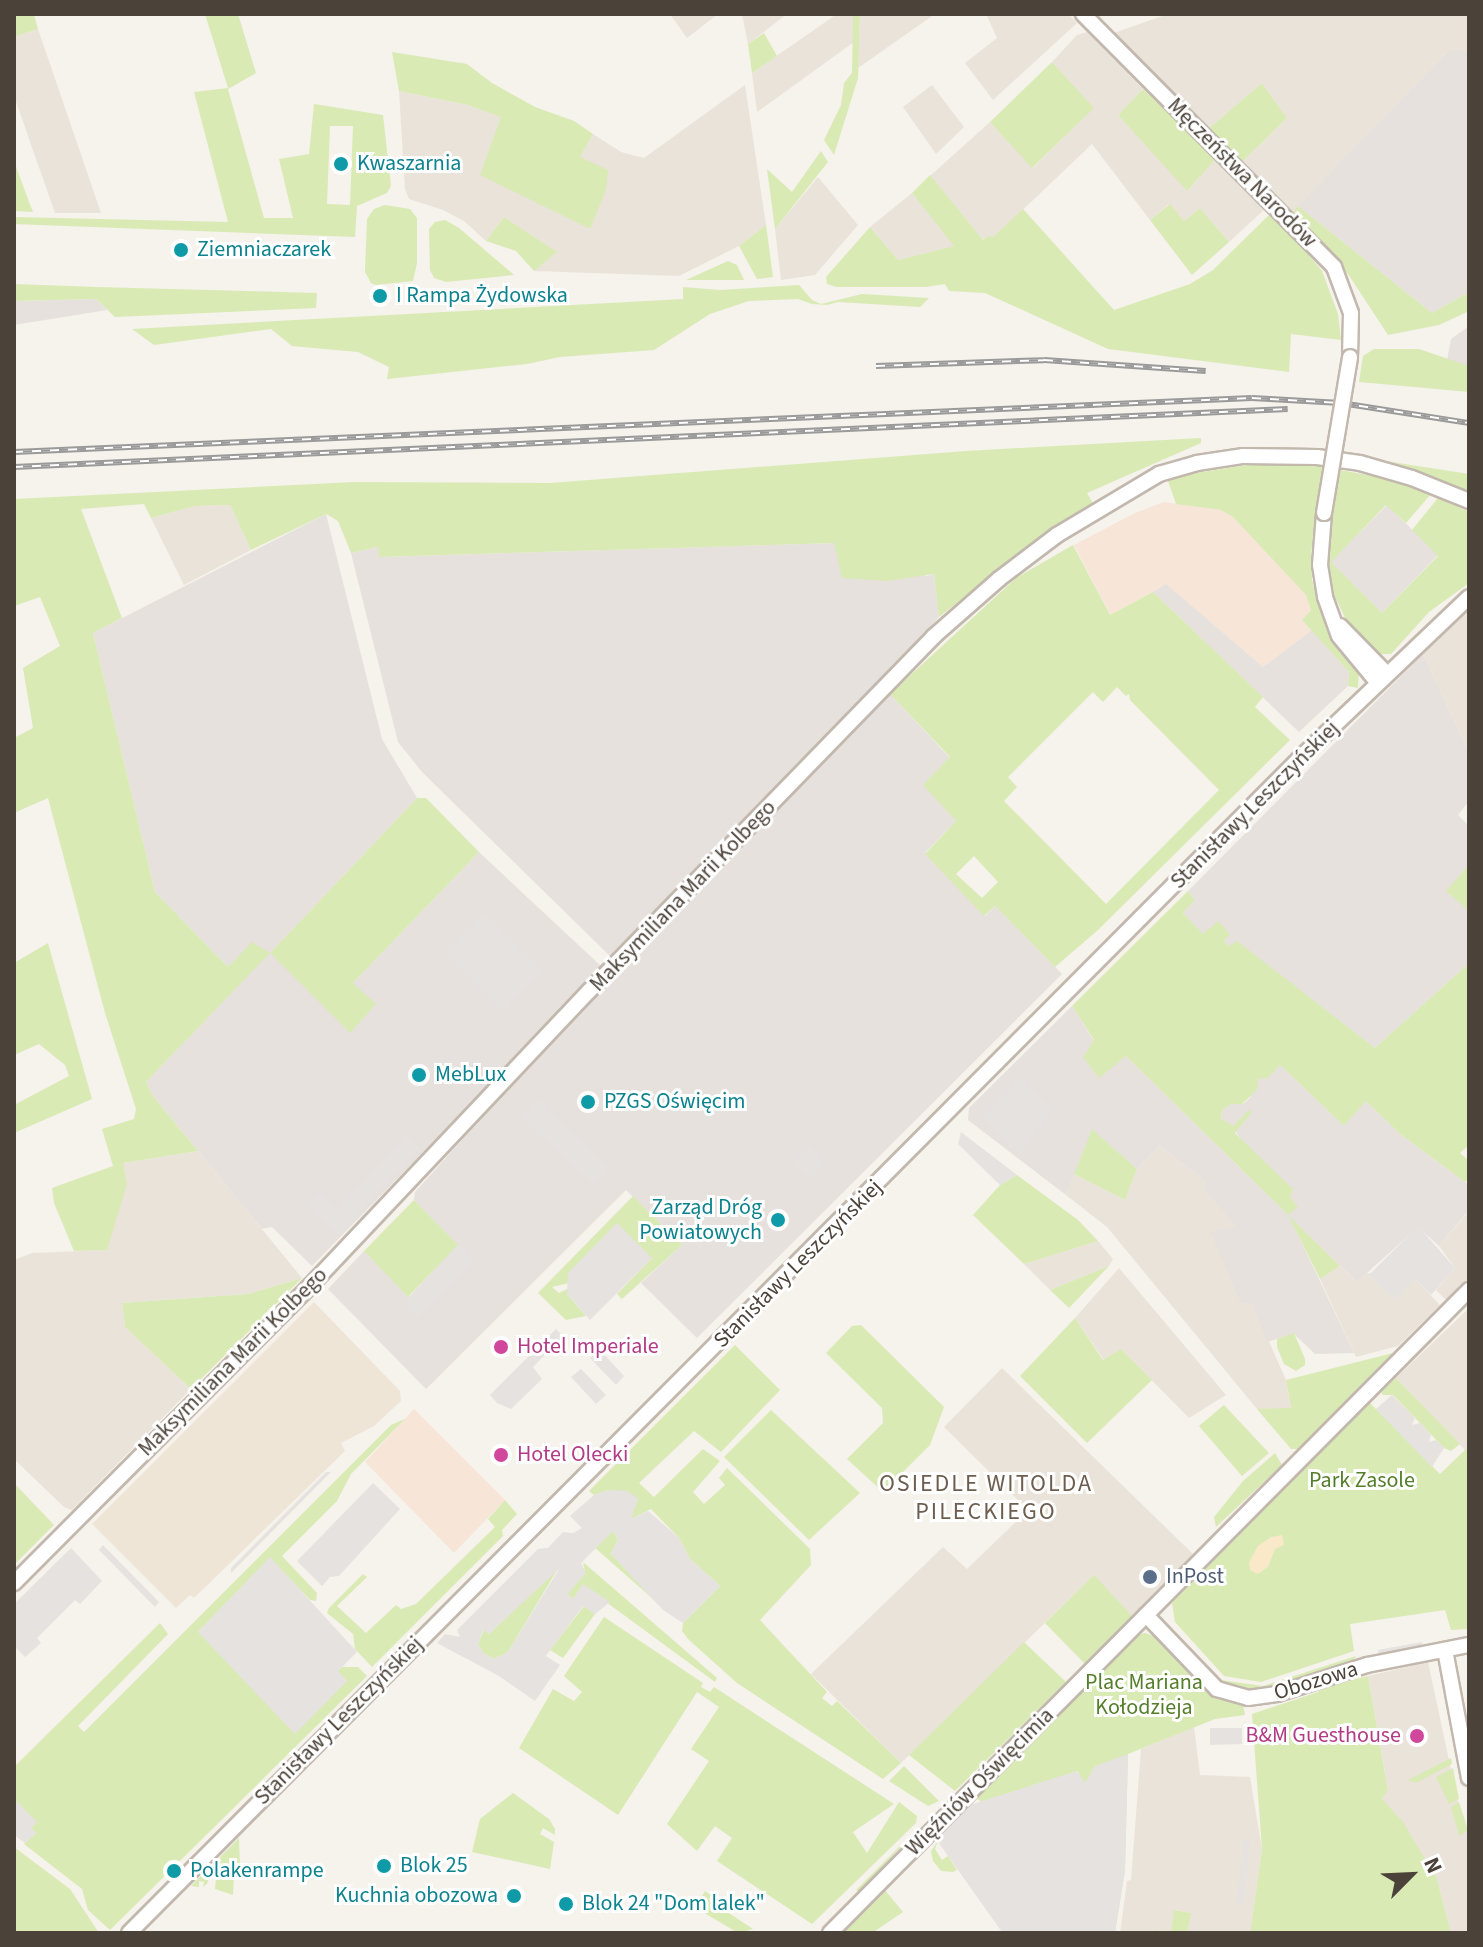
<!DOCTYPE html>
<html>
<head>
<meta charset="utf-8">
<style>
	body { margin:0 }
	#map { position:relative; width:1483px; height:1947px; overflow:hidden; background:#f6f2ec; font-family:"Source Sans 3",sans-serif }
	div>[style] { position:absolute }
	.residential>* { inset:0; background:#eae3da }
	.commercial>* { inset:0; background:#f7e6d8 }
	.industrial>* { inset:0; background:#e6e1dd }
	.education>* { inset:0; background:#efe5d6 }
	.green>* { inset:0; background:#d9eab5 }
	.sand>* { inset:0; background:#f9e9c9 }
	.parking>* { inset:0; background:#e5e2e0 }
	.roads { filter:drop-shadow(2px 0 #c2b8ae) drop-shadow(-2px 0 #c2b8ae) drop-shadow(0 2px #c2b8ae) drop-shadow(0 -2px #c2b8ae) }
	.tertiary>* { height:14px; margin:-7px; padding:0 7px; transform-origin:7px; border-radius:7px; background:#fff }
	.rail>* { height:6px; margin-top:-3px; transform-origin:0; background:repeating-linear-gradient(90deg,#fff 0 9px,#9a9a9a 0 18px); box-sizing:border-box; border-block:2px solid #9a9a9a }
	.bridges { filter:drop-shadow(2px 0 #c2b8ae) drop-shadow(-2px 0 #c2b8ae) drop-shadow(0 2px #c2b8ae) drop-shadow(0 -2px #c2b8ae) }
	.tertiary-bridge>* { height:14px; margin:-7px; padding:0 7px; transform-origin:7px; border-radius:7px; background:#fff }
	.dots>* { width:22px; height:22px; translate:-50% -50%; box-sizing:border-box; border:4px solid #fff; border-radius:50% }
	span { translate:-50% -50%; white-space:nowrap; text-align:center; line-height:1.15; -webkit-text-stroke:6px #fff; paint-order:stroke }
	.culture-label { font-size:22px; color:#0d838f }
	.left { translate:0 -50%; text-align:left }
	.right { translate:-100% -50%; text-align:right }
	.street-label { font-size:22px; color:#4b4239 }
	.hotel-label { font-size:22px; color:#b23c85 }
	.park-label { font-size:22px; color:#557e2a }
	.service-label { font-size:22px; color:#4e5e75 }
	.neighbourhood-label { font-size:24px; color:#6e5e50; letter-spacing:2px }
	.frame { position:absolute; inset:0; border:16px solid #4b4239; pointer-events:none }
	.north { position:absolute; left:1371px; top:1835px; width:80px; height:80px; -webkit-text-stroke:6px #fff; paint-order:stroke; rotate:66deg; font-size:22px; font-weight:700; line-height:32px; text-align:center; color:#4b4239 }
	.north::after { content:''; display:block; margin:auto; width:28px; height:36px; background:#4b4239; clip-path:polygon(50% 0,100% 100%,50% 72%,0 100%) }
</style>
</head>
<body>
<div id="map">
	<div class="residential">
		<div style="clip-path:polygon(670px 14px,718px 14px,687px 38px)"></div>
		<div style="clip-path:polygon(742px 14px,787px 14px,748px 44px)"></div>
		<div style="clip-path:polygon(837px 14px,853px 14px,854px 42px,757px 112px,752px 73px)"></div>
		<div style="clip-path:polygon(860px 14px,935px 14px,858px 68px)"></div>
		<div style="clip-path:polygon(986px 14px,1068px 14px,1077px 23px,993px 100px,965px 63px,997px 38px)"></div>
		<div style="clip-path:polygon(1168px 14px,1469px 14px,1469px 51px,1448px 51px,1293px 212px,1242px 162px,1287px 118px,1262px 83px,1208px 129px,1111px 34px)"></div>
		<div style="clip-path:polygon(38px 29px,101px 213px,55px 213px,14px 96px,14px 37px)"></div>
		<div style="clip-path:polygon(1087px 32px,1143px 89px,1118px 115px,1188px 190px,1216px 159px,1265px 209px,1229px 242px,1200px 208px,1184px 221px,1169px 204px,1150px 220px,1092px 144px,992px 239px,989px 235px,983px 240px,930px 176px,990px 122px,1033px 168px,1093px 108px,1052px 62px,1077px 35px)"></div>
		<div style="clip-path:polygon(745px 85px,766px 225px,739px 246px,679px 276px,534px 271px,556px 252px,504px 217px,486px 241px,464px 221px,443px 210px,409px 199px,405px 189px,399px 91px,468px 105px,502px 117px,556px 210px,590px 229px,580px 157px,593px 134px,621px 152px,644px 158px)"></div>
		<div style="clip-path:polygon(932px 85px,964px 127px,936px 154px,903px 107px)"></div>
		<div style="clip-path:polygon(818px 177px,858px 225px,815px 275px,781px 280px,775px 229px)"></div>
		<div style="clip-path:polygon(912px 193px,955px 246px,898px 260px,870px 227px)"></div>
		<div style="clip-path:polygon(230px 505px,251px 550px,184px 585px,151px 518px,195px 506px)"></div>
		<div style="clip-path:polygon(1469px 610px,1469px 752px,1423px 654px)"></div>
		<div style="clip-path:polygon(1160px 1146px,1205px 1181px,1206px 1189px,1237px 1228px,1211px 1232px,1252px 1303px,1286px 1380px,1291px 1409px,1257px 1409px,1107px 1227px,1066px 1195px,1074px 1174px,1125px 1200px,1137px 1169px)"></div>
		<div style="clip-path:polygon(198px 1151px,302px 1278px,248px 1294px,122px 1303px,125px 1327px,191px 1389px,72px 1510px,64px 1507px,14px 1459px,14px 1260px,32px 1253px,107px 1250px,123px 1163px)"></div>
		<div style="clip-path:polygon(1469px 1211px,1469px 1278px,1447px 1301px,1436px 1290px,1455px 1268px,1439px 1246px)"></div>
		<div style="clip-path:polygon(1098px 1241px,1113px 1259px,1109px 1266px,1050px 1290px,1024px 1264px)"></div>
		<div style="clip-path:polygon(1340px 1266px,1357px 1282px,1367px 1273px,1415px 1279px,1440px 1305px,1398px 1346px,1356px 1357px,1320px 1279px)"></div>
		<div style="clip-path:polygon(1119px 1268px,1226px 1395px,1189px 1418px,1121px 1349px,1104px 1360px,1075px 1318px)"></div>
		<div style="clip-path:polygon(1469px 1308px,1469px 1446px,1465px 1450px,1396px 1378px)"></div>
		<div style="clip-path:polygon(1002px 1368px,1193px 1554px,1133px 1617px,1093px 1576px,901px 1763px,811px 1674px,943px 1547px,967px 1569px,1028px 1510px,944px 1427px)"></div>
		<div style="clip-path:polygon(1428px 1662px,1461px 1816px,1469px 1835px,1469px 1933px,1451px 1933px,1437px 1879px,1382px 1799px,1388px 1789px,1368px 1676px)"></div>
		<div style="clip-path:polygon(1194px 1727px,1200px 1775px,1250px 1777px,1262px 1849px,1250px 1933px,1187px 1933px,1190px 1913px,1175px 1910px,1171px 1933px,1157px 1930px,1155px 1933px,1120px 1933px,1127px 1881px,1131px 1880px,1141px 1749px)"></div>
	</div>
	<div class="commercial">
		<div style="clip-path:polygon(1164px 502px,1221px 510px,1233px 517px,1307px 595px,1311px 610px,1302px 620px,1312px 630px,1263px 667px,1166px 585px,1110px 615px,1074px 545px,1135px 513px)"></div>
		<div style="clip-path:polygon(414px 1409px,505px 1500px,454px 1553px,365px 1462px)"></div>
	</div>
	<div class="industrial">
		<div style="clip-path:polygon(1448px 51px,1469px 51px,1469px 292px,1432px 313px,1298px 206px)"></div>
		<div style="clip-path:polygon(96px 299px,107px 310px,14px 325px,14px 301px)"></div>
		<div style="clip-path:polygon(1469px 326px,1469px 366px,1447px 360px,1451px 339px)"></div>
		<div style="clip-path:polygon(1387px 505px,1438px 555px,1382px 613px,1330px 562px)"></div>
		<div style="clip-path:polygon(326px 514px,382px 739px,417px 798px,270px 953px,353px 983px,479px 852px,603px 968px,312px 1266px,272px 1227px,262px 1229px,153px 1096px,146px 1082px,269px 953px,229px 968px,155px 892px,93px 633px)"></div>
		<div style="clip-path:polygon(834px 543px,927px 576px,934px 574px,939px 617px,836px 730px,614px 960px,422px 772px,398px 742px,351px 553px,378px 547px,380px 557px)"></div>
		<div style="clip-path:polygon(1166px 584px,1263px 667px,1312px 630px,1349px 672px,1348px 686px,1299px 732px,1153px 592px)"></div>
		<div style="clip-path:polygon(1423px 654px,1469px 752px,1469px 801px,1458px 815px,1469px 826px,1469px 865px,1447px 891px,1469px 911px,1469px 963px,1375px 1048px,1237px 942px,1230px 947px,1223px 941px,1218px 922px,1203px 935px,1183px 913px,1195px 900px,1188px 891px)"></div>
		<div style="clip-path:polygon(890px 694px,950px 758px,924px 785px,956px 821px,925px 853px,985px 916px,995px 906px,1062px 974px,697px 1338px,641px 1283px,682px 1245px,626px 1190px,426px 1389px,328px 1289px,364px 1251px,409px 1297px,457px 1245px,414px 1200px,415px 1192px,620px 965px,804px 775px)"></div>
		<div style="clip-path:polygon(1072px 1006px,1094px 1041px,1119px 1061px,1126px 1056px,1288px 1215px,1233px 1127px,1221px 1118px,1222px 1111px,1231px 1104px,1243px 1104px,1250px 1098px,1258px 1079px,1280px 1065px,1344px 1126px,1365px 1100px,1400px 1134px,1469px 1185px,1469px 1210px,1439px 1246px,1418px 1227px,1357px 1282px,1290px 1218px,1354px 1353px,1315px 1354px,1294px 1334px,1267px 1342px,1252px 1303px,1241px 1303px,1210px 1232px,1236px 1227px,1205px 1189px,1205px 1181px,1160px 1146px,1137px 1169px,1092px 1130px,1066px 1195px,968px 1120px,969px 1108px)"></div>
	</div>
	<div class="education">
		<div style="clip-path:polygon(314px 1302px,400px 1391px,401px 1401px,374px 1426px,341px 1443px,345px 1451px,194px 1598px,190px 1595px,176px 1608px,92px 1524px)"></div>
	</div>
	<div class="green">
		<div style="clip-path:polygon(14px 14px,34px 15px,38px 29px,14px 37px)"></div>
		<div style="clip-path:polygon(evenodd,205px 14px,238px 14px,256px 73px,228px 89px,264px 218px,293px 218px,279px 159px,309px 154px,314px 104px,383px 115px,391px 186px,387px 193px,357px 206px,355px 237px,14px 224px,14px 217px,228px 222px,194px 92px,228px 88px,205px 14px,330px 126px,353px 126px,350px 205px,327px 204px,330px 126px)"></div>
		<div style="clip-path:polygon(853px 14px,860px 14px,858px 78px,834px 155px,824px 140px,841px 105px,844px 83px,852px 73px)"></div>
		<div style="clip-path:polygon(764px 33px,777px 56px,752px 73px,748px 44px)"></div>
		<div style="clip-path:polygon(392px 52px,467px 64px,492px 83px,535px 107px,574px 121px,593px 134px,580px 157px,608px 170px,606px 190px,590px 229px,480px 175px,501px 117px,468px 105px,399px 91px)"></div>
		<div style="clip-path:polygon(1052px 62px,1094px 108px,1032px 168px,990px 122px)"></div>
		<div style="clip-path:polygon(1262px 83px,1287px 118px,1242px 162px,1208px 129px)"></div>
		<div style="clip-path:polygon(1143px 89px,1216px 159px,1187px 191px,1118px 115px)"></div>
		<div style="clip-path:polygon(821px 151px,828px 162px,775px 229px,767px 169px,792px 192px)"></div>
		<div style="clip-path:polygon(14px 161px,29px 202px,33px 212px,14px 211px)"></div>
		<div style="clip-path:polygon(930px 175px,983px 240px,989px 235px,992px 238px,1023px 209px,1114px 310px,1190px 284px,1213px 270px,1272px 212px,1322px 271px,1338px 314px,1341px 340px,1291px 334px,1289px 372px,1108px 349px,985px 293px,949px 291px,945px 284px,926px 287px,836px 287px,827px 284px,826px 277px,870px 227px,898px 260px,954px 246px,912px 193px)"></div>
		<div style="clip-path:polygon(1170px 204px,1184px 221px,1200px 208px,1229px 242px,1192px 275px,1150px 220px)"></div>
		<div style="clip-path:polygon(385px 205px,410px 209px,417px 218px,417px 263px,413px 281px,376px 285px,371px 283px,365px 272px,367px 219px,374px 209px)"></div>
		<div style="clip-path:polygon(1298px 206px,1432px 313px,1469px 292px,1469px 311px,1439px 325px,1388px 335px,1348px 274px,1293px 212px)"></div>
		<div style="clip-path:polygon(504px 217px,557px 252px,534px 271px,516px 251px,486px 241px)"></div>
		<div style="clip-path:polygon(445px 220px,459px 228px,514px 275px,446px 282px,434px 278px,430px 270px,429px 229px,435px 222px)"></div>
		<div style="clip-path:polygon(766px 225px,773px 277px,757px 279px,739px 246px)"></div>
		<div style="clip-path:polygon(728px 261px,737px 265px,744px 280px,686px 280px)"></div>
		<div style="clip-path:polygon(14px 284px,96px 287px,317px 293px,316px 308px,115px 317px,96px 299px,14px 301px)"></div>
		<div style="clip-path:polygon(799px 285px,812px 300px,821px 304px,862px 294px,929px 298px,920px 307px,838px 302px,827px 305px,812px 304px,798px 299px,749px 301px,710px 314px,654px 350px,560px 357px,527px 364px,387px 379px,389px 367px,358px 352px,292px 346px,271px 329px,154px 345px,132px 329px,683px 299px,683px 287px,720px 290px)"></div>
		<div style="clip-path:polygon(1374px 349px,1419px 349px,1469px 366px,1469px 392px,1359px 382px,1363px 356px)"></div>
		<div style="clip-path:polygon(1201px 438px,1201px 443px,1087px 493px,1094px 505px,1027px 548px,939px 617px,934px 574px,887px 581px,842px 578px,834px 543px,379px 557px,378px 547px,351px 553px,338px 521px,326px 514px,251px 550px,230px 505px,195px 506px,151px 518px,144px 504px,81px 509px,122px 618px,93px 633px,155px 892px,228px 967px,252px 942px,270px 953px,417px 798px,426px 798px,479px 852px,353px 983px,376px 1004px,350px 1033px,270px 953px,146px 1082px,153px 1096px,198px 1151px,123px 1163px,127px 1184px,107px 1250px,74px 1251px,54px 1203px,52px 1188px,113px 1166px,102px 1129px,134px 1119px,136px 1109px,105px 1013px,48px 798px,14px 813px,14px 738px,33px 728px,23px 668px,60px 646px,40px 597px,14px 606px,14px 499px,354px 482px,550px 483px,966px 451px)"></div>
		<div style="clip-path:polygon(1379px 460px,1469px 474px,1469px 494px,1438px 480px)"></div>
		<div style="clip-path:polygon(1259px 463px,1323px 466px,1311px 554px,1312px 580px,1328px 630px,1359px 670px,1358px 688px,1348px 686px,1349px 672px,1302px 620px,1311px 610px,1306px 595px,1233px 517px,1221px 510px,1176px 504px,1168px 481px,1190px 474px)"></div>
		<div style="clip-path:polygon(1340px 470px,1384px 478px,1431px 494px,1406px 523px,1386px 505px,1331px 562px,1382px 613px,1438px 556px,1412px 530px,1438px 498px,1469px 512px,1469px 583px,1429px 612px,1391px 654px,1380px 654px,1347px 622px,1331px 588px,1328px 549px)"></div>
		<div style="clip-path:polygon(evenodd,1073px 545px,1110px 615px,1153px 592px,1263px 697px,1255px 707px,1290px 740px,1098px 930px,1055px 967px,995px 906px,984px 916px,925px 854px,956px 821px,923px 785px,950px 757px,890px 694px,1016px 578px,1073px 545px,1117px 687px,1126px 696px,1129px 694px,1130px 700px,1219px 790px,1106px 904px,1004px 801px,1017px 787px,1008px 777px,1093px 692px,1103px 702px,1117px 687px,1073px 545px,974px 856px,998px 882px,982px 898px,956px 874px,974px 856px)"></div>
		<div style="clip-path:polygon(1469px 865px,1469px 911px,1446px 891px)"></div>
		<div style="clip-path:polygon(1188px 891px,1195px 900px,1183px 913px,1203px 934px,1218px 921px,1230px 934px,1224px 941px,1229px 946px,1237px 941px,1375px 1048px,1469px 963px,1469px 1145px,1460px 1153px,1469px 1161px,1469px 1179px,1465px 1182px,1400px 1134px,1366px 1101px,1344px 1126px,1280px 1065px,1268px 1078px,1258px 1079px,1257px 1090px,1242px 1104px,1231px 1104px,1222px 1111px,1221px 1118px,1233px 1126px,1249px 1110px,1252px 1112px,1235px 1133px,1293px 1189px,1290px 1197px,1298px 1207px,1288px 1215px,1340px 1266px,1320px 1279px,1288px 1215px,1126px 1056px,1099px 1078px,1083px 1057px,1094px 1040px,1072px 1006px)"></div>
		<div style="clip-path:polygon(48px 943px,92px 1099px,14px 1133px,14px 1105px,69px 1076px,65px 1065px,39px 1044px,14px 1055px,14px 963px)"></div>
		<div style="clip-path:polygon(1092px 1129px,1137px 1169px,1125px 1200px,1074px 1174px)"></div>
		<div style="clip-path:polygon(1017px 1175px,1078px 1220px,1098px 1241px,1024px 1264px,973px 1215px,1000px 1185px)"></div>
		<div style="clip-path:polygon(633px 1196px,682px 1245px,622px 1299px,617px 1294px,652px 1258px,569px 1273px,569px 1283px,552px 1287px,559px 1293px,569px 1288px,567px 1294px,586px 1316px,566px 1320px,538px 1293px)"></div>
		<div style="clip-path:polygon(414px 1200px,458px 1245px,408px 1297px,364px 1251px)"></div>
		<div style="clip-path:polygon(1109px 1266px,1069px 1308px,1050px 1290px)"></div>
		<div style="clip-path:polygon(302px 1278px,191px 1389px,125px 1327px,122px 1303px,248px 1294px)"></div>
		<div style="clip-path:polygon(1075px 1318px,1103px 1360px,1121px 1349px,1152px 1380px,1087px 1443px,1020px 1376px)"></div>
		<div style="clip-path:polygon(861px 1325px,944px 1407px,930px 1445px,883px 1492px,847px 1459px,883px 1423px,882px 1408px,826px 1353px,852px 1326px)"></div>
		<div style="clip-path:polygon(1294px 1333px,1305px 1359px,1305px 1365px,1296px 1371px,1284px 1364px,1277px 1347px,1277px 1339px)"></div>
		<div style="clip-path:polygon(735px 1345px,780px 1390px,721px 1452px,694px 1431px,639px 1483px,654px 1497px,703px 1449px,720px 1461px,693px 1492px,704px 1504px,725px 1485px,719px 1478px,727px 1468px,810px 1549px,811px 1565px,760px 1620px,827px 1692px,822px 1698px,832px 1706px,837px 1701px,901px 1763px,883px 1779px,737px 1683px,689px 1640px,682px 1631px,683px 1623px,720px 1586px,690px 1559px,679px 1538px,651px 1509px,631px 1519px,609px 1490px,594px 1495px,589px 1491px)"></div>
		<div style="clip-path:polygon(1393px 1353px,1298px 1449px,1291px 1449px,1257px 1409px,1291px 1408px,1286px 1380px)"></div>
		<div style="clip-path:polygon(1396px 1378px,1460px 1444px,1451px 1451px,1444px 1448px,1393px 1395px,1383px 1395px,1381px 1392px)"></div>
		<div style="clip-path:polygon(1369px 1402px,1440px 1474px,1469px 1446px,1469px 1629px,1451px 1630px,1445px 1610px,1350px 1624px,1354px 1651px,1261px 1682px,1224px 1676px,1175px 1622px,1172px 1603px)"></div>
		<div style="clip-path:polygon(1224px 1405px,1269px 1453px,1242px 1476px,1199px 1426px)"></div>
		<div style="clip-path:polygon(771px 1410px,860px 1493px,809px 1540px,724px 1457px)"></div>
		<div style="clip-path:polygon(405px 1419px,351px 1474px,337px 1501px,282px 1556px,317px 1593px,316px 1601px,310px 1600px,270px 1558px,198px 1632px,347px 1681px,337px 1671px,342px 1667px,358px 1667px,367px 1676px,110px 1930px,88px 1910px,82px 1889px,24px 1844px,36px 1833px,31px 1828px,36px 1822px,14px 1799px,14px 1767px,160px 1623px,168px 1634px,78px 1726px,84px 1732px,391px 1425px)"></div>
		<div style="clip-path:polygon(1275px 1453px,1282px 1465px,1216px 1527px,1214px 1517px,1243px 1481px)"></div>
		<div style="clip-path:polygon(14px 1483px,54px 1525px,14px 1565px)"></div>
		<div style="clip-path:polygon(505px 1500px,517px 1514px,502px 1530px,503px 1536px,372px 1667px,355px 1649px,353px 1634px,327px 1613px,329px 1608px,363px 1574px,367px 1577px,337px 1606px,366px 1633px,396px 1605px,401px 1609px,416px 1604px,495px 1527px,488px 1519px)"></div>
		<div style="clip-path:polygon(613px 1531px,618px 1539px,611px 1554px,661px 1606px,594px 1547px)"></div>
		<div style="clip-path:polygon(583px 1562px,717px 1678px,715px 1682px,583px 1585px,573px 1599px,567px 1594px,585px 1573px)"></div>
		<div style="clip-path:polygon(559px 1567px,508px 1652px,494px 1659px,483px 1653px,478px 1644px,484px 1629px,489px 1634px)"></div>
		<div style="clip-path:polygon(1094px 1575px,1133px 1617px,1085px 1664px,1045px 1623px)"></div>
		<div style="clip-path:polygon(584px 1606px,595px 1614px,563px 1658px,550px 1650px)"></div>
		<div style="clip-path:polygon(604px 1617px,703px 1683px,701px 1687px,710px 1692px,714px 1687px,894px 1804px,853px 1832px,867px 1853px,899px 1802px,917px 1816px,916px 1823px,812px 1924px,717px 1861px,732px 1838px,715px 1826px,697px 1851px,667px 1824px,709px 1761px,691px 1749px,719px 1707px,697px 1692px,618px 1815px,519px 1748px,553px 1689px,574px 1701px,582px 1692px,564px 1676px)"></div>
		<div style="clip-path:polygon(1145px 1633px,1156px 1637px,1217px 1694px,1243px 1705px,1245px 1715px,1215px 1719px,1128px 1754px,1125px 1870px,1115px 1933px,1078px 1771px,981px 1802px,973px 1795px,1135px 1636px)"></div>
		<div style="clip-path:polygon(1024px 1642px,1066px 1682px,955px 1791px,909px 1755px)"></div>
		<div style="clip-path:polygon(1356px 1656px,1352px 1663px,1270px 1690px,1251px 1693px,1227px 1686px,1221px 1680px,1263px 1686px)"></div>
		<div style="clip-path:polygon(1368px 1676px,1388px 1790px,1382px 1799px,1403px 1822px,1437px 1879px,1451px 1933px,1250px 1933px,1262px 1849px,1252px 1714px,1318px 1692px,1325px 1686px)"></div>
		<div style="clip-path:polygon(1451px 1758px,1452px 1764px,1416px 1783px,1408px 1780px)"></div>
		<div style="clip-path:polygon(904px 1766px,939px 1801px,928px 1806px,889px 1781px)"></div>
		<div style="clip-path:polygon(1453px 1768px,1459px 1799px,1449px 1804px,1436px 1777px)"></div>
		<div style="clip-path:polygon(513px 1793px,549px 1819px,555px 1829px,555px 1835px,543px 1828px,540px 1834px,554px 1842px,550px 1869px,472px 1852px,480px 1819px)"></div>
		<div style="clip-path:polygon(1459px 1802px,1468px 1830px,1459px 1836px,1451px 1807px)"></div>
		<div style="clip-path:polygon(923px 1823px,872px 1878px,873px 1882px,861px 1892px,856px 1890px)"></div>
		<div style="clip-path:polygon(239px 1838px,240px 1867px,234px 1875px,233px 1895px,215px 1889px,217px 1868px,213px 1867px,207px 1884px,203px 1887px,204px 1882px,199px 1881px,199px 1887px,191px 1886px)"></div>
		<div style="clip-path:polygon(938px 1841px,935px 1849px,942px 1860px,948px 1856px,957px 1870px,953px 1872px,941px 1871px,933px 1861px,931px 1851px)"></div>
		<div style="clip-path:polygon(14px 1847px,70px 1889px,99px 1933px,14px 1933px)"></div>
		<div style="clip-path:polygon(884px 1889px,903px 1912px,872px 1933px,842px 1933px)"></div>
		<div style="clip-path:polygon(705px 1891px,711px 1895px,709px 1900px,753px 1929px,738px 1933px,706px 1914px,698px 1903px)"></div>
		<div style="clip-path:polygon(1174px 1910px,1191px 1913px,1187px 1933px,1155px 1933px,1156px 1930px,1171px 1933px)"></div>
	</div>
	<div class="sand">
		<div style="clip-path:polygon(1282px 1535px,1284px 1545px,1275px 1549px,1268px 1567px,1258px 1574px,1250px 1570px,1249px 1562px,1258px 1546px,1271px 1537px)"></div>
	</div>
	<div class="parking">
		<div style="clip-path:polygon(484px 913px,543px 971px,502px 1011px,444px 952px)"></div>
		<div style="clip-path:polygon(1020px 1078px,1053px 1110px,1019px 1153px,982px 1118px)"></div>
		<div style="clip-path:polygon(538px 1099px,610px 1169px,594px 1185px,520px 1117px)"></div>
		<div style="clip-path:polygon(961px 1132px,1017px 1175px,1000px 1185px,958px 1144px)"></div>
		<div style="clip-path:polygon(407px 1135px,420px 1148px,338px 1235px,307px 1206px,319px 1193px,337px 1209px)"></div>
		<div style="clip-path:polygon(809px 1146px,825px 1163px,809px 1179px,793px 1162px)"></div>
		<div style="clip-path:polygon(617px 1223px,652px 1258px,590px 1320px,567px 1294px,568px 1273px)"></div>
		<div style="clip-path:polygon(1418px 1226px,1455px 1268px,1431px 1295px,1415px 1279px,1394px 1300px,1369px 1275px)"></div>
		<div style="clip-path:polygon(458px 1245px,475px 1261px,418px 1318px,404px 1304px)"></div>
		<div style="clip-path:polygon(556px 1329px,563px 1336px,533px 1367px,542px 1379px,511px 1409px,497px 1403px,490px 1395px)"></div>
		<div style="clip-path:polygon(600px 1350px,624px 1376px,616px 1385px,590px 1358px)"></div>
		<div style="clip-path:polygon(581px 1369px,606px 1395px,596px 1404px,571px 1377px)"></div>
		<div style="clip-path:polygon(1392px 1395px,1415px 1418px,1412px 1425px,1420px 1423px,1431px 1435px,1429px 1442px,1436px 1440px,1444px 1448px,1432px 1467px,1376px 1409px)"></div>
		<div style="clip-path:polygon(326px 1472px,331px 1472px,231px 1573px,231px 1568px)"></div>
		<div style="clip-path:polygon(373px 1483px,400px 1509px,339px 1576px,330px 1577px,322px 1586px,297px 1561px)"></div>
		<div style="clip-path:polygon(evenodd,609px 1490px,628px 1491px,638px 1499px,631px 1519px,648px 1511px,679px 1538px,690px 1559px,720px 1586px,683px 1623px,663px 1610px,611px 1554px,618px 1539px,613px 1531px,581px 1563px,586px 1573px,567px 1594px,573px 1599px,583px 1584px,610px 1602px,595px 1614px,583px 1606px,546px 1656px,560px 1665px,535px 1701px,499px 1676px,437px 1643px,445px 1634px,460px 1637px,457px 1630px,538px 1549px,548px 1548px,563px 1532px,573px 1533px,582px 1528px,570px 1516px,594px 1495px,609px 1490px,559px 1569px,508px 1652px,494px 1659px,483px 1653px,478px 1644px,483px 1630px,489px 1634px,559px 1569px)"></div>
		<div style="clip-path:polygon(103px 1545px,159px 1602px,155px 1607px,99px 1550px)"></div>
		<div style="clip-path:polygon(71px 1548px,102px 1581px,80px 1604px,75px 1600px,37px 1638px,41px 1643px,25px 1657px,14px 1646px,14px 1604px)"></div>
		<div style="clip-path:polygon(270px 1557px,357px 1652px,338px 1671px,347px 1681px,295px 1734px,198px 1632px)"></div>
		<div style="clip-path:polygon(1422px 1642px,1423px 1649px,1379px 1657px,1378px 1650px)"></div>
		<div style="clip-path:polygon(1210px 1728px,1242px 1728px,1242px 1744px,1210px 1745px)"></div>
		<div style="clip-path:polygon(1128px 1754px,1125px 1870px,1115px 1933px,1002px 1932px,936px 1839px,970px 1805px,1077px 1771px,1085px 1783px,1095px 1766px)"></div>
		<div style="clip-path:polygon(14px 1799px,37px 1822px,31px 1828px,36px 1833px,25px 1843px,14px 1835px)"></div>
		<div style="clip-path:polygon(1243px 1840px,1250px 1841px,1244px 1905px,1237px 1904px)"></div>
	</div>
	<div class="roads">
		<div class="tertiary">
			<div style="left:1083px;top:14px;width:356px;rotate:45.2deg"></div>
			<div style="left:1334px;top:267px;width:49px;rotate:69.7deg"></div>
			<div style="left:1351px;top:313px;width:44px;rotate:91.3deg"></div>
			<div style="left:1324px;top:513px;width:52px;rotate:94.4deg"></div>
			<div style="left:1320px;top:565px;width:32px;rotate:81deg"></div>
			<div style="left:1325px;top:597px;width:41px;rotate:70.3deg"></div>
			<div style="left:1339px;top:636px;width:61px;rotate:50.3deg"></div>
			<div style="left:1340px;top:626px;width:67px;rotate:45.6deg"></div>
			<div style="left:14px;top:1583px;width:418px;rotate:-45.1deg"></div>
			<div style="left:309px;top:1287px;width:407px;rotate:-46.6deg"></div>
			<div style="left:589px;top:991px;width:494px;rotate:-45.8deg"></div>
			<div style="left:933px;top:637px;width:88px;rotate:-41.3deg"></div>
			<div style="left:999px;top:579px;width:73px;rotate:-37.2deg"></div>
			<div style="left:1057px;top:535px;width:119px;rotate:-30.9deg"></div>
			<div style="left:1159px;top:474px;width:40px;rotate:-16deg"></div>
			<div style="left:1197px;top:463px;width:47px;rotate:-8.7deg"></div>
			<div style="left:1243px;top:456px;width:74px;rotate:0.8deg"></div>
			<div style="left:1317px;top:457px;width:43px;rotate:7.9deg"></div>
			<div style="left:1360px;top:463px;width:54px;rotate:16.1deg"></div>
			<div style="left:1412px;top:478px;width:61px;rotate:22deg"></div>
			<div style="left:1146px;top:1615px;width:103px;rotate:46.2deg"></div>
			<div style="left:1217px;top:1689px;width:32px;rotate:16deg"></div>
			<div style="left:1248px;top:1698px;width:29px;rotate:-8deg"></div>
			<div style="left:1277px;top:1694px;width:95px;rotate:-17.9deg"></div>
			<div style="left:1367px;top:1665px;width:104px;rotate:-11.1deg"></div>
			<div style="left:1445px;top:1650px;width:130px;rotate:79.4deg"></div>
			<div style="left:129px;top:1933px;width:1659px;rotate:-45.1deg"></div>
			<div style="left:1300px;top:758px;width:233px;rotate:-43.6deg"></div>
			<div style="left:830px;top:1933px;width:907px;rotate:-45.18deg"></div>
		</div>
	</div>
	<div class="rail">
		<div style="left:876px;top:366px;width:168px;rotate:-2deg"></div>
		<div style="left:1044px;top:360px;width:162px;rotate:3.9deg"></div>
		<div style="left:14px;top:452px;width:1239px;rotate:-2.5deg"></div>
		<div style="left:1252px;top:398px;width:89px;rotate:3.2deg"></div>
		<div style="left:1341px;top:403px;width:130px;rotate:8.9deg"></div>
		<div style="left:14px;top:467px;width:1275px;rotate:-2.61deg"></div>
	</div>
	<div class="bridges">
		<div class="tertiary-bridge">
			<div style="left:1324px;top:513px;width:158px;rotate:-80.5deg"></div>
		</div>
	</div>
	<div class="dots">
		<div style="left:341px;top:164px;background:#0f9aa8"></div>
		<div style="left:181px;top:250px;background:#0f9aa8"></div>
		<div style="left:380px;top:296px;background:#0f9aa8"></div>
		<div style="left:419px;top:1075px;background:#0f9aa8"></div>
		<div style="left:588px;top:1102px;background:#0f9aa8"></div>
		<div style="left:778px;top:1220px;background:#0f9aa8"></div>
		<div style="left:501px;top:1347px;background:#d1479c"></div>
		<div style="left:501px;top:1455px;background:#d1479c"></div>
		<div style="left:1150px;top:1577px;background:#5c6f8a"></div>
		<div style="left:1417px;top:1736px;background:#d1479c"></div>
		<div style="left:384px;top:1866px;background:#0f9aa8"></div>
		<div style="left:174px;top:1871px;background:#0f9aa8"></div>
		<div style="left:514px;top:1896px;background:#0f9aa8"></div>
		<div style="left:566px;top:1904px;background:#0f9aa8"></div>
	</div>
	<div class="culture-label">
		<span class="left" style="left:357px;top:164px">Kwaszarnia</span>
		<span class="left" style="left:197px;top:250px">Ziemniaczarek</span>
		<span class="left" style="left:396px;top:296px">I Rampa Żydowska</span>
		<span class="left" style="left:435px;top:1075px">MebLux</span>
		<span class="left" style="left:604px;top:1102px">PZGS Oświęcim</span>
		<span class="right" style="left:762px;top:1220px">Zarząd Dróg<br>Powiatowych</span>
		<span class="left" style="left:400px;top:1866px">Blok 25</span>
		<span class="left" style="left:190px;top:1871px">Polakenrampe</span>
		<span class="right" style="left:498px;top:1896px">Kuchnia obozowa</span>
		<span class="left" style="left:582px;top:1904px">Blok 24 "Dom lalek"</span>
	</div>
	<div class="street-label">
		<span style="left:1242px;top:173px;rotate:45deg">Męczeństwa Narodów</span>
		<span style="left:1255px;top:805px;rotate:-45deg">Stanisławy Leszczyńskiej</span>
		<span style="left:683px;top:896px;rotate:-46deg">Maksymiliana Marii Kolbego</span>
		<span style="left:798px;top:1264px;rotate:-45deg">Stanisławy Leszczyńskiej</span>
		<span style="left:233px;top:1362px;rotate:-45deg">Maksymiliana Marii Kolbego</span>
		<span style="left:1316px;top:1681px;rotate:-17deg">Obozowa</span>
		<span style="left:339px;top:1721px;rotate:-45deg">Stanisławy Leszczyńskiej</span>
		<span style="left:980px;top:1782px;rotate:-45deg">Więźniów Oświęcimia</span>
	</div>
	<div class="hotel-label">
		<span class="left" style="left:517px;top:1347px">Hotel Imperiale</span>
		<span class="left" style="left:517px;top:1455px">Hotel Olecki</span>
		<span class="right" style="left:1401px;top:1736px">B&amp;M Guesthouse</span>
	</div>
	<div class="park-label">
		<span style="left:1362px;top:1481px">Park Zasole</span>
		<span style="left:1144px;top:1695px">Plac Mariana<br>Kołodzieja</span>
	</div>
	<div class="service-label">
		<span class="left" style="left:1166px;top:1577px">InPost</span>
	</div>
	<div class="neighbourhood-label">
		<span style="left:986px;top:1498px">OSIEDLE WITOLDA<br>PILECKIEGO</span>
	</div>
	<div class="frame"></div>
	<div class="north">N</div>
</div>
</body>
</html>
